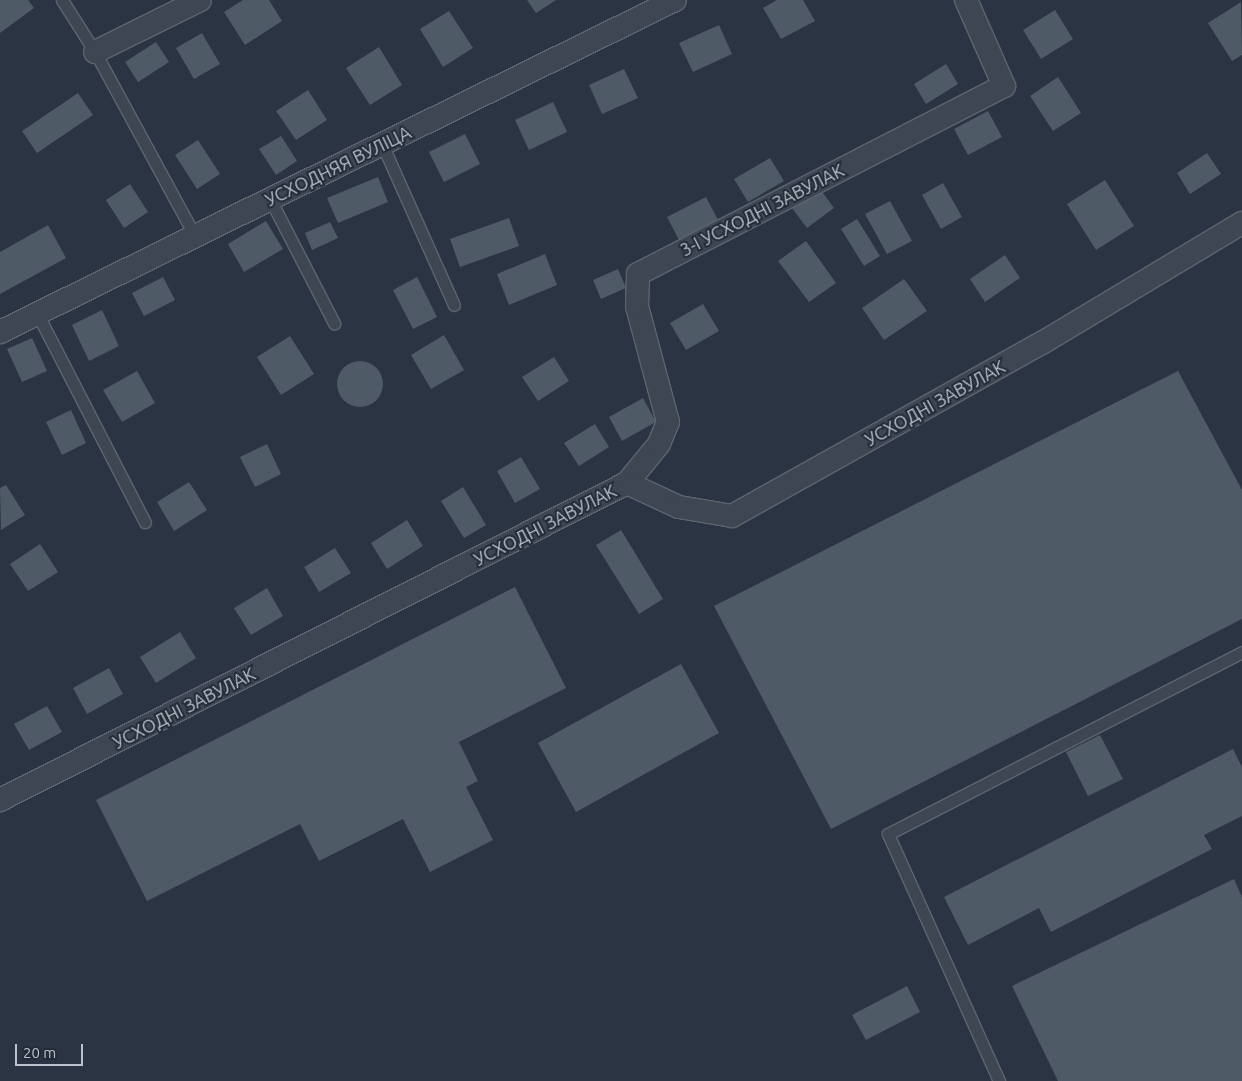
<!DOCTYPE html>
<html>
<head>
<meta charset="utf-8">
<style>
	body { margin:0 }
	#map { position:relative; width:1242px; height:1081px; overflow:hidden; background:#2a3442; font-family:Ubuntu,sans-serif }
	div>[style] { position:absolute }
	.building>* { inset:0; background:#4f5a67 }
	.round { border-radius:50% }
	.roads { filter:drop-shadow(1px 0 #5c646f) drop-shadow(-1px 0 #5c646f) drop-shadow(0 1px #5c646f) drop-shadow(0 -1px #5c646f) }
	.lane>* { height:11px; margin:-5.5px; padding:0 5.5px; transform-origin:5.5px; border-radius:5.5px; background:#3e4652 }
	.street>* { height:22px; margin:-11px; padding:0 11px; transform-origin:11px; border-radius:11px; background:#3e4652 }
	span { translate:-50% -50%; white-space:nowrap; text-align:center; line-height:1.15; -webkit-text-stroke:4px #232b37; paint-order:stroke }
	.street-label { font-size:18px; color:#bbc2cc }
	.scale { position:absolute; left:15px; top:1044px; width:68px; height:22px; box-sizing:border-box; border:2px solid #bbc2cc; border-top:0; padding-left:6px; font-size:15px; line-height:18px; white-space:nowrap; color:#bbc2cc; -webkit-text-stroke:4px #232b37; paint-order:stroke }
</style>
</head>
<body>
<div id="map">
	<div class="building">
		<div style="clip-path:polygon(0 0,28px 0,34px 8px,0 33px)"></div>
		<div style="clip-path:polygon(243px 0,269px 0,282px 21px,245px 45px,224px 12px)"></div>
		<div style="clip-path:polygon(527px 0,556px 0,536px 13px)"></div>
		<div style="clip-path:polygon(777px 0,803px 0,815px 21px,781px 39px,763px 8px)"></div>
		<div style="clip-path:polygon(1241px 2px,1242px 55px,1232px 61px,1208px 23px)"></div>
		<div style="clip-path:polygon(1055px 10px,1073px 39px,1041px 59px,1023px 30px)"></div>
		<div style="clip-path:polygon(449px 11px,473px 48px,443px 67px,420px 29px)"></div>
		<div style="clip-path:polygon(719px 25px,732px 54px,693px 72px,679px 43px)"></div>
		<div style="clip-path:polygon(202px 33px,220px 64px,194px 79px,176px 48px)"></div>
		<div style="clip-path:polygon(156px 42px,169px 62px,138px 82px,125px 62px)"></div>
		<div style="clip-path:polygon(379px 47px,402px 85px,370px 105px,346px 68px)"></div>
		<div style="clip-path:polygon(946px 64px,958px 84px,926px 104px,914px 84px)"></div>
		<div style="clip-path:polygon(624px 69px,638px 98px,602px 114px,589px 85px)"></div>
		<div style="clip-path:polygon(1058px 77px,1081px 113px,1053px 131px,1030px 96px)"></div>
		<div style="clip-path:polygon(308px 90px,327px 120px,296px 140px,276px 111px)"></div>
		<div style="clip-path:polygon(78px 93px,93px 115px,37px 153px,22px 131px)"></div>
		<div style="clip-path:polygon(553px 102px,567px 132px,529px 150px,515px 120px)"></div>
		<div style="clip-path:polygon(988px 111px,1002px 137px,968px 155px,954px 129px)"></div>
		<div style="clip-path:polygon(465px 134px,480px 164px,444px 182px,429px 152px)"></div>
		<div style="clip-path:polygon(281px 136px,297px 161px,276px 175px,259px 149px)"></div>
		<div style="clip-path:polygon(198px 140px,220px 174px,197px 189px,175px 155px)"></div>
		<div style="clip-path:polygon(1207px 153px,1221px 174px,1190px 194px,1177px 173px)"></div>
		<div style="clip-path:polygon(770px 158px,784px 181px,748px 202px,734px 179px)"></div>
		<div style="clip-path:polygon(378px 177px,388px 202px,338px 223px,327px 198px)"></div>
		<div style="clip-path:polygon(1105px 180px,1134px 226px,1096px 250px,1067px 204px)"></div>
		<div style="clip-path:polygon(943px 183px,962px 217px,941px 229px,922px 195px)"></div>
		<div style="clip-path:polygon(130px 184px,148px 212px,124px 228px,106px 200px)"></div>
		<div style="clip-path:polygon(820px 189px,834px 208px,807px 228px,792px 208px)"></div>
		<div style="clip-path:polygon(706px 197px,718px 220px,679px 240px,667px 217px)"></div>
		<div style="clip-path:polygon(890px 201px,912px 241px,887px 254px,865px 214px)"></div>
		<div style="clip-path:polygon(509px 218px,519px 246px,460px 267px,450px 239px)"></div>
		<div style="clip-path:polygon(857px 219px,880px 256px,864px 266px,841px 229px)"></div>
		<div style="clip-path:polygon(266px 221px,283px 249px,244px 272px,228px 244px)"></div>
		<div style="clip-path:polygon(330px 222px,338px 238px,312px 250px,305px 233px)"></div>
		<div style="clip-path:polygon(48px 225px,66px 258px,0 294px,0 252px)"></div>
		<div style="clip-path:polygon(806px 241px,836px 283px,809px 302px,778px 261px)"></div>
		<div style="clip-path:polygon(545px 254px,557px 285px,509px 305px,497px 274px)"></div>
		<div style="clip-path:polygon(1005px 255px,1020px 278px,985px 302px,970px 279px)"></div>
		<div style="clip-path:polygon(618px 269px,626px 288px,601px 299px,593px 280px)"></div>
		<div style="clip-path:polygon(163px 277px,175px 300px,144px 316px,132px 293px)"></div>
		<div style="clip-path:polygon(417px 277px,437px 317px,413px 329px,393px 290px)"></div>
		<div style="clip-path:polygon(904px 279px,927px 311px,884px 340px,862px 308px)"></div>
		<div style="clip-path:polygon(703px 304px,719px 331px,686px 350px,670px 323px)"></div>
		<div style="clip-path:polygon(102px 310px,119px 346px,89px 361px,72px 325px)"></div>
		<div style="clip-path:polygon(444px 335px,464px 370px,431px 389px,411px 355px)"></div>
		<div style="clip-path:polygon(290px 336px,314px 374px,281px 395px,257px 357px)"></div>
		<div style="clip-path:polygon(32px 338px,47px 371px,22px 382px,7px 349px)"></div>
		<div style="clip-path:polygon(554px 357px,569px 381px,538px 401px,522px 377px)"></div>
		<div class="round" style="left:337px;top:361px;width:46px;height:46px"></div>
		<div style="clip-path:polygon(137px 371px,155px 403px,122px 422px,103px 390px)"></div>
		<div style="clip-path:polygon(1178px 371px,1242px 490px,1242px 619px,831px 829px,714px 606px)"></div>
		<div style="clip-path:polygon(643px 398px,656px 422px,622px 441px,609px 417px)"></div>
		<div style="clip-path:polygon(71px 410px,86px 443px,62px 455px,46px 422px)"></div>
		<div style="clip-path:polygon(595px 424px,609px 447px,579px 466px,564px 443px)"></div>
		<div style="clip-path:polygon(267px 444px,281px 474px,255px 487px,240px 457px)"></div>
		<div style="clip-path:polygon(521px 457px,540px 489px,515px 503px,497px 471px)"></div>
		<div style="clip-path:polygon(189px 482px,207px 510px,174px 531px,157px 502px)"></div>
		<div style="clip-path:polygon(6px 485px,25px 515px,1px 530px,0 488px)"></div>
		<div style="clip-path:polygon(463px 487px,486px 525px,464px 538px,441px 501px)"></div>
		<div style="clip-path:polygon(407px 520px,423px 546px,387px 569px,371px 543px)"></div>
		<div style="clip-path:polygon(621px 530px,663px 599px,639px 614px,596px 545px)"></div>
		<div style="clip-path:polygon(40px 544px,58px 572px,28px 591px,10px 564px)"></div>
		<div style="clip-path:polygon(335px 548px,351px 573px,319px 592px,304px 567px)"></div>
		<div style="clip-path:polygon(515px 587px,566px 688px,459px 742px,478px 781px,466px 787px,493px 840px,430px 872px,403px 819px,319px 861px,300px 824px,147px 901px,96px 800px)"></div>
		<div style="clip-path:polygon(267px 588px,283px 616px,251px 635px,234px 608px)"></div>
		<div style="clip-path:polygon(180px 632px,196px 658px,156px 683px,140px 657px)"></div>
		<div style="clip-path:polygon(681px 664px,719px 733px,576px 812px,538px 743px)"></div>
		<div style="clip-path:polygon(109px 668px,123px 694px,87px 714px,73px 688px)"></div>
		<div style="clip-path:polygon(47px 706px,62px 732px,29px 750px,14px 724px)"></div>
		<div style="clip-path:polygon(1100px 735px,1123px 779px,1088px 796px,1066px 752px)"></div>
		<div style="clip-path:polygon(1233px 749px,1242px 767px,1242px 816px,1204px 835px,1212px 849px,1051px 932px,1039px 908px,968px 945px,944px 897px)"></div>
		<div style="clip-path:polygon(1234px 879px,1242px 897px,1242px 1081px,1058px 1081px,1012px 986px)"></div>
		<div style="clip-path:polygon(907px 986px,920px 1012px,866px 1040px,852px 1015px)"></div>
	</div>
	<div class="roads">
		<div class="lane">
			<div style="left:62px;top:0;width:62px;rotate:57.6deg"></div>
			<div style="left:95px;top:52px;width:209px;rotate:61.5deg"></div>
			<div style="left:382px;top:144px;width:176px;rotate:65.9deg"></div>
			<div style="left:270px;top:199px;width:140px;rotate:62.7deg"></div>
			<div style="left:38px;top:315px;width:233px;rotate:62.7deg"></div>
			<div style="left:999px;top:1081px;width:271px;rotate:-114.2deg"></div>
			<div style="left:888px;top:834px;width:398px;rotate:-27.2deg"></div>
		</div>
		<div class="street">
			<div style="left:95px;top:52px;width:117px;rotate:-26.3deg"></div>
			<div style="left:0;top:332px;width:752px;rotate:-26.19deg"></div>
			<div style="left:627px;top:483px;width:50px;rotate:-50.6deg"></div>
			<div style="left:659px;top:444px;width:24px;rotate:-68deg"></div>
			<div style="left:668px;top:422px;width:120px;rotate:-105deg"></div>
			<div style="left:637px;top:306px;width:32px;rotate:-88deg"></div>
			<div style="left:638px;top:274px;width:411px;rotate:-27.2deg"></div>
			<div style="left:1004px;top:86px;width:94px;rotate:-113.8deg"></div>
			<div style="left:0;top:800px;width:703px;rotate:-26.82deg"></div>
			<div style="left:627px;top:483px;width:57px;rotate:24.8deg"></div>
			<div style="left:679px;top:507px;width:54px;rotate:9.6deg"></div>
			<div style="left:732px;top:516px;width:355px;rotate:-29.2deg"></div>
			<div style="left:1042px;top:343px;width:233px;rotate:-31deg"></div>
		</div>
	</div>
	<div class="street-label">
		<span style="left:338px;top:166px;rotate:-26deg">УСХОДНЯЯ ВУЛІЦА</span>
		<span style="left:762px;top:210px;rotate:-27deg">3-І УСХОДНІ ЗАВУЛАК</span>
		<span style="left:935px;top:403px;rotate:-29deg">УСХОДНІ ЗАВУЛАК</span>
		<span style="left:545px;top:525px;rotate:-27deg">УСХОДНІ ЗАВУЛАК</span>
		<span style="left:184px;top:708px;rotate:-27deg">УСХОДНІ ЗАВУЛАК</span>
	</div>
	<div class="scale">20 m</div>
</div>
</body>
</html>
